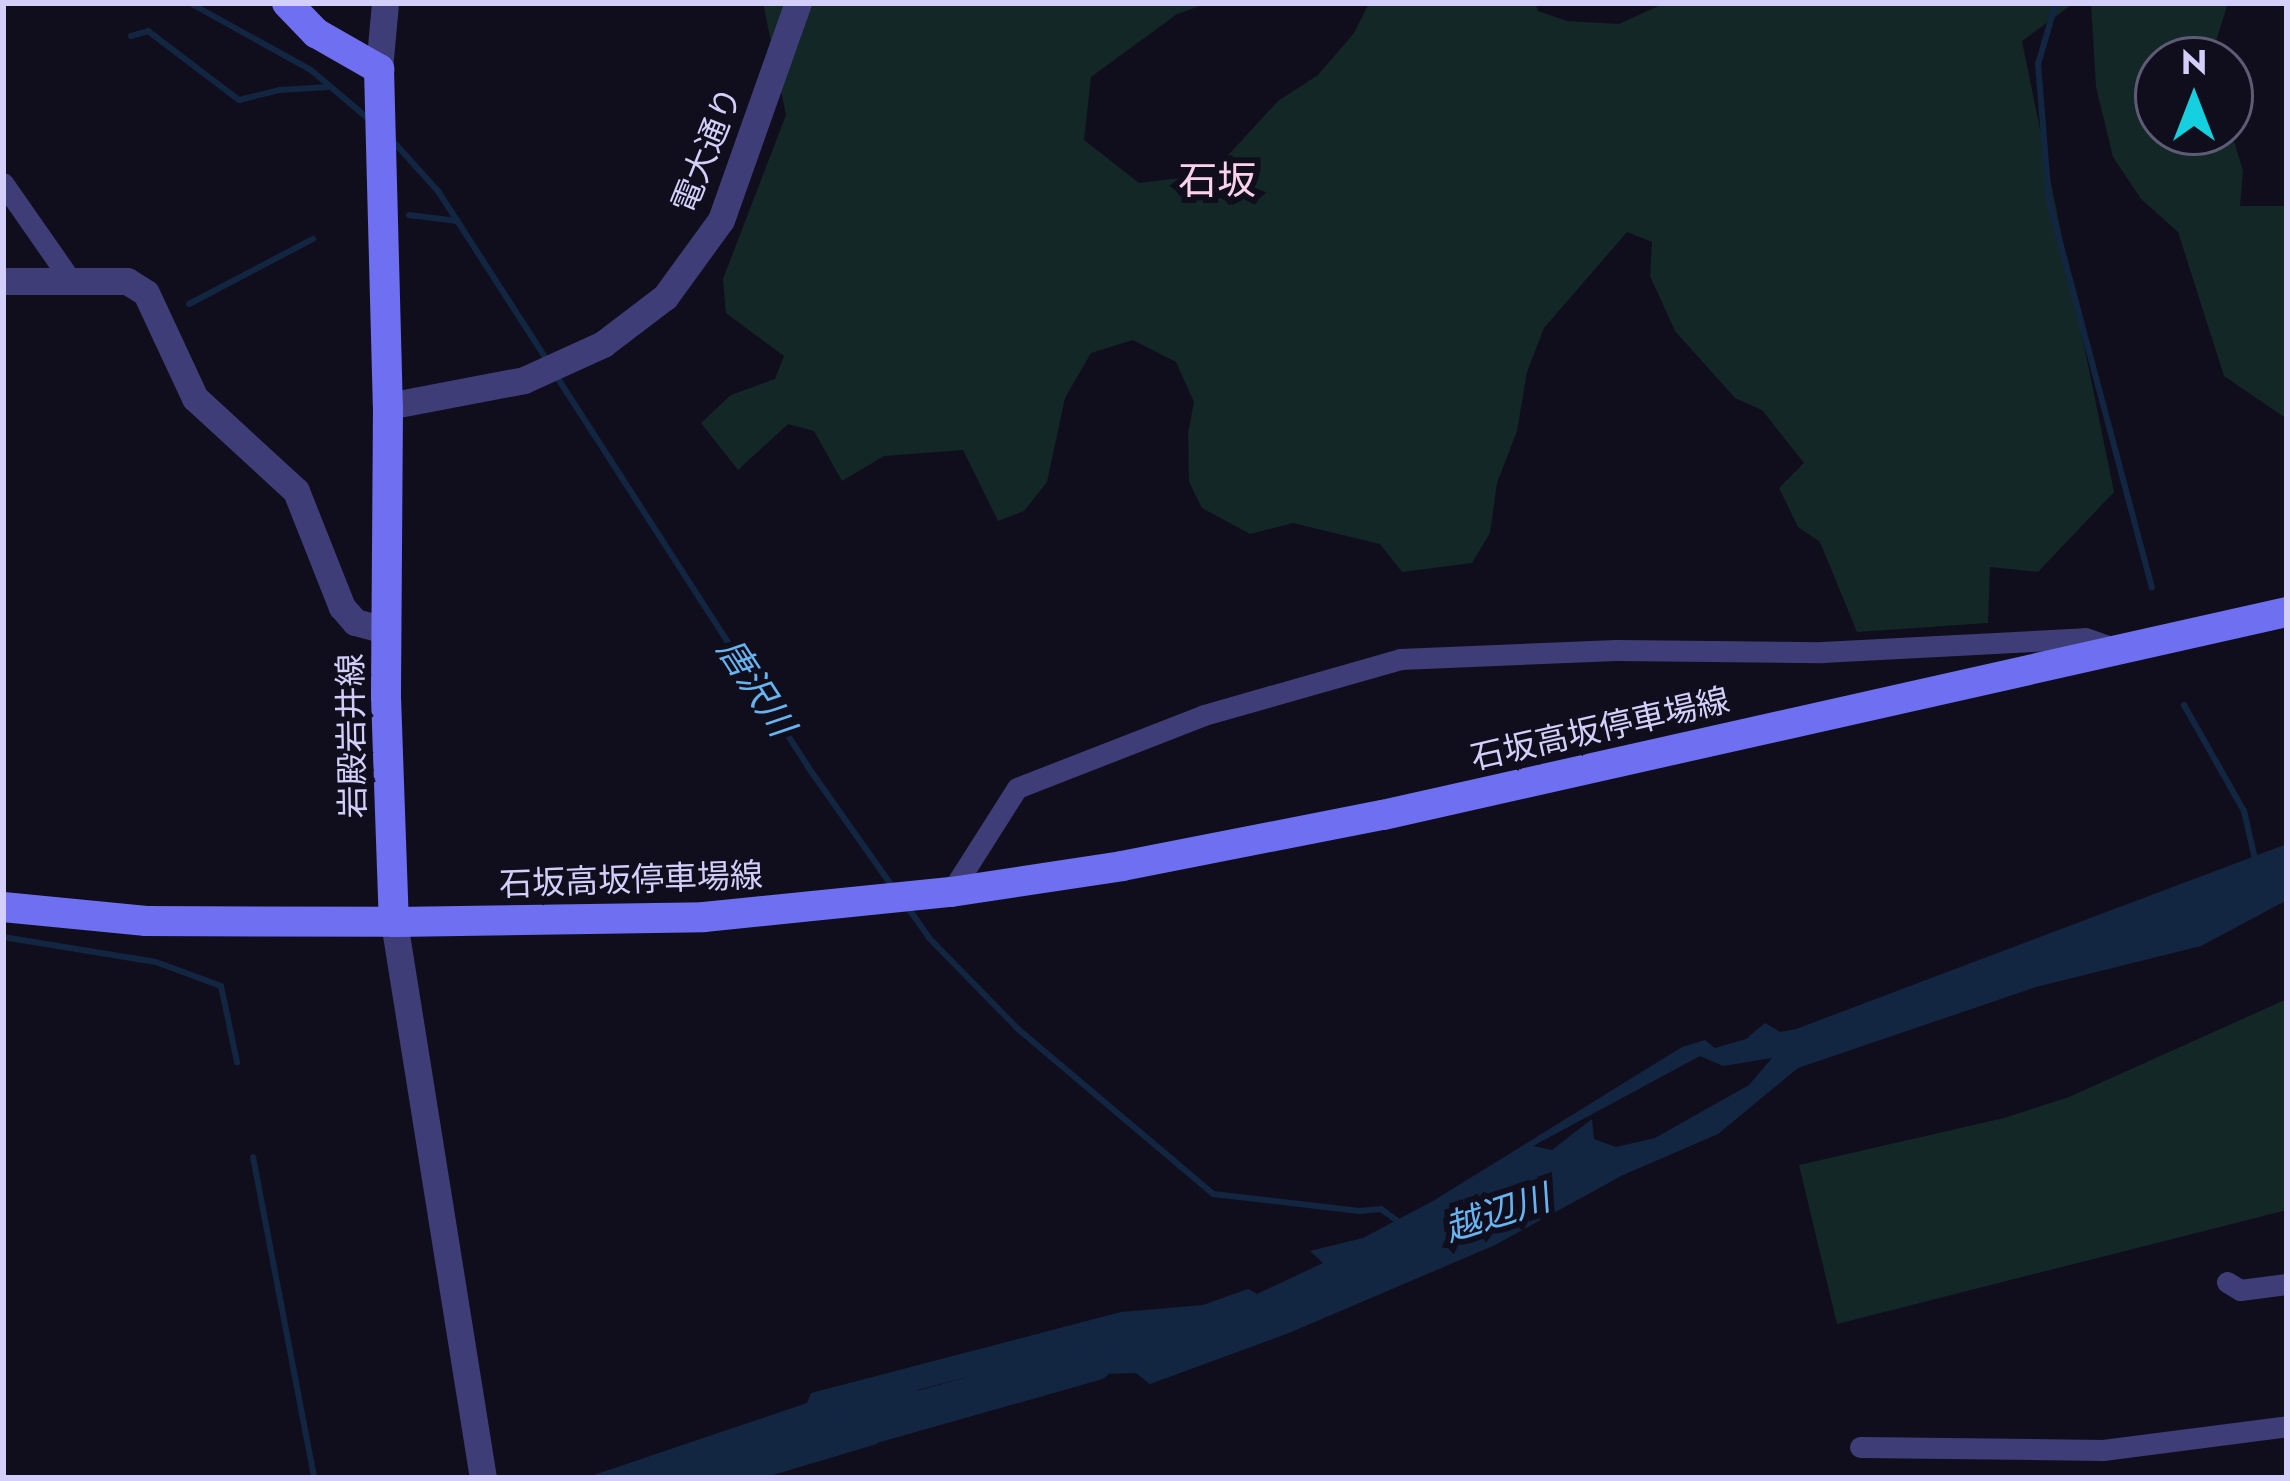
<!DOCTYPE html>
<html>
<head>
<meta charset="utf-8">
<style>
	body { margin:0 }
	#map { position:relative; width:2290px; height:1481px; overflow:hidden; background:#100e1d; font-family:Jost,"Noto Sans JP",sans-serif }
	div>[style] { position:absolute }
	.green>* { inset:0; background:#122726 }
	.water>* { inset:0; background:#122642 }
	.stream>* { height:6px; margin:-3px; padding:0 3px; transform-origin:3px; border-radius:3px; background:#122642 }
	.river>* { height:39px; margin:-19.5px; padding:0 19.5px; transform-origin:19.5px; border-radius:19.5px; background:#122642 }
	.minor>* { height:21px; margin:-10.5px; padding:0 10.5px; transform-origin:10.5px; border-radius:10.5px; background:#3e3d78 }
	.tertiary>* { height:27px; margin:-13.5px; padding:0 13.5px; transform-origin:13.5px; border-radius:13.5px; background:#3e3d78 }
	.secondary>* { height:30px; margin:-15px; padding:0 15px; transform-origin:15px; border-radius:15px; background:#6f6ff1 }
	span { translate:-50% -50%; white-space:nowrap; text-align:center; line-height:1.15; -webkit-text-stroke:12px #100e1d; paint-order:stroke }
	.street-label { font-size:33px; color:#d3cffa }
	.water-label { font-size:36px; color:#67b4f1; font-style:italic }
	.quarter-label { font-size:39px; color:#fbd1ec }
	.frame { position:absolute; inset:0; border:6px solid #d3cffa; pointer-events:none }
	.north { position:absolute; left:2134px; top:36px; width:120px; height:120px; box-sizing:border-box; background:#100e1d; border:3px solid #5e5b75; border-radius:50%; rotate:0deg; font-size:33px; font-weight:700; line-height:48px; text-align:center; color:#d3cffa }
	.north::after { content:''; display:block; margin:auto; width:42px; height:54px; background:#15d1e0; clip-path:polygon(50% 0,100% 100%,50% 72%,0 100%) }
</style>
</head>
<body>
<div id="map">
	<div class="green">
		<div style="clip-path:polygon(763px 3px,1209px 3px,1177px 14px,1091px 77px,1084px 140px,1139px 183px,1188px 177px,1221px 163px,1278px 101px,1318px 75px,1354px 33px,1369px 3px,1535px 3px,1538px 11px,1567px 21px,1619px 24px,1665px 3px,2074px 3px,2022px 41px,2114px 492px,2038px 572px,1990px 567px,1988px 623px,1857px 632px,1820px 542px,1798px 527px,1779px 488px,1804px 463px,1762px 410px,1735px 398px,1675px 331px,1650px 276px,1652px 242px,1627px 232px,1544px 328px,1527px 372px,1517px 431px,1497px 483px,1490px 533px,1472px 563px,1402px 572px,1380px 544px,1293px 523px,1250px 534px,1202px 508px,1189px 482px,1188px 433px,1194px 402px,1176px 362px,1133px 340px,1091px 353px,1065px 398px,1047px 482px,1024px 511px,998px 521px,963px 450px,884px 456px,842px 481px,814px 431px,788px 424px,738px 470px,701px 423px,731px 395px,775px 379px,784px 356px,726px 313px,723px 279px,786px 115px)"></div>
		<div style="clip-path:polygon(2091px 3px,2228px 3px,2210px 60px,2158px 60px,2158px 132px,2230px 128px,2243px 171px,2240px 206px,2287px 206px,2287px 419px,2224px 376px,2178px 232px,2141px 199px,2113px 157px,2096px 87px)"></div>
		<div style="clip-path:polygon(2287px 999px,2287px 1210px,1837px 1324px,1799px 1165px,2004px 1118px,2069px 1097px)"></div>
	</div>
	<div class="water">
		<div style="clip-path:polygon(evenodd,2287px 844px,2287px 900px,2201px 946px,2036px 987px,1798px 1068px,1718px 1134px,1623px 1175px,1495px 1245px,1289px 1333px,1150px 1384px,1136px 1373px,963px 1378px,918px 1390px,877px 1444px,763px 1478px,585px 1478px,807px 1403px,811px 1393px,1121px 1312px,1203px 1305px,1248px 1289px,1257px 1294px,1323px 1263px,1310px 1251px,1363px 1238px,1433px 1201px,1682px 1047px,1705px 1040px,1715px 1048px,1746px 1039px,1765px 1023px,1780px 1032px,1796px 1029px,2287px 844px,1700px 1056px,1723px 1066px,1772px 1058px,1749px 1085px,1655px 1138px,1616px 1147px,1594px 1139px,1592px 1119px,1552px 1150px,1533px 1146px,1700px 1056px)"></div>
	</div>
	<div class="stream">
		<div style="left:190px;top:3px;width:138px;rotate:29deg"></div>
		<div style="left:311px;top:70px;width:80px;rotate:40.4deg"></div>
		<div style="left:2056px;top:3px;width:64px;rotate:106.4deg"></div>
		<div style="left:2038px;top:64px;width:137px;rotate:85.4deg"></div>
		<div style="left:2049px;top:201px;width:400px;rotate:75.1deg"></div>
		<div style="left:131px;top:36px;width:18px;rotate:-16deg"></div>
		<div style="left:148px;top:31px;width:114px;rotate:37.2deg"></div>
		<div style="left:239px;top:100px;width:41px;rotate:-14deg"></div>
		<div style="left:279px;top:90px;width:50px;rotate:-3.4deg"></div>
		<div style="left:391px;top:139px;width:70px;rotate:47.9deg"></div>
		<div style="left:438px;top:191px;width:203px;rotate:57.2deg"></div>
		<div style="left:409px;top:215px;width:49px;rotate:7deg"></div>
		<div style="left:189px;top:304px;width:140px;rotate:-27.7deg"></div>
		<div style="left:555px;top:374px;width:467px;rotate:57.2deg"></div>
		<div style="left:808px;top:767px;width:149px;rotate:54.8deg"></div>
		<div style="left:2184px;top:705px;width:122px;rotate:60.5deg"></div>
		<div style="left:2244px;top:811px;width:49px;rotate:77.1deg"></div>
		<div style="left:909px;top:909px;width:35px;rotate:55deg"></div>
		<div style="left:929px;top:938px;width:127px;rotate:45.6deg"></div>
		<div style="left:1018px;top:1029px;width:255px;rotate:40.2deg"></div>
		<div style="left:1213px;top:1194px;width:147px;rotate:6.6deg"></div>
		<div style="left:1359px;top:1211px;width:22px;rotate:-5deg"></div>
		<div style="left:1381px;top:1209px;width:24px;rotate:36deg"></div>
		<div style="left:3px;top:937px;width:155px;rotate:9.3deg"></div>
		<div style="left:156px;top:962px;width:69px;rotate:20.3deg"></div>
		<div style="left:221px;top:986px;width:78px;rotate:78.1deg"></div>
		<div style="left:253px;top:1157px;width:327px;rotate:79.2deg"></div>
	</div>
	<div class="river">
		<div style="left:849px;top:1430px;width:254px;rotate:-15.8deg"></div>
	</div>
	<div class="minor">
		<div style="left:3px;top:183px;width:117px;rotate:55.1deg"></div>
		<div style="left:951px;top:892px;width:123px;rotate:-57.6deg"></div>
		<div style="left:1017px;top:788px;width:201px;rotate:-21.3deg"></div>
		<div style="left:1204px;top:715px;width:204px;rotate:-15.9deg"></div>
		<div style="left:1400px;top:659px;width:216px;rotate:-2.4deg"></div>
		<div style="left:1616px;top:650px;width:206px;rotate:0.6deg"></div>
		<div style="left:1822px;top:652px;width:263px;rotate:-3deg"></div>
		<div style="left:2085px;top:638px;width:34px;rotate:19deg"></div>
		<div style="left:2227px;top:1282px;width:15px;rotate:32deg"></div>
		<div style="left:2240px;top:1290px;width:47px;rotate:-7.3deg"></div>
		<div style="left:1860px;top:1447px;width:243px;rotate:0.7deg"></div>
		<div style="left:2103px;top:1450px;width:186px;rotate:-7.4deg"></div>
	</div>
	<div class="tertiary">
		<div style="left:379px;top:69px;width:66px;rotate:-84.8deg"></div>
		<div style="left:3px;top:281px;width:124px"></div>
		<div style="left:127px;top:281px;width:22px;rotate:32deg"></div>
		<div style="left:146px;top:293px;width:116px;rotate:65deg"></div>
		<div style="left:195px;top:398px;width:137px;rotate:42.6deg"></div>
		<div style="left:296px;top:491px;width:125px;rotate:68.4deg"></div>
		<div style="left:342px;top:607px;width:20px;rotate:49deg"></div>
		<div style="left:355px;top:622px;width:31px;rotate:15deg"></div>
		<div style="left:388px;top:406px;width:138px;rotate:-10.8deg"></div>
		<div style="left:524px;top:380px;width:87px;rotate:-24.5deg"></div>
		<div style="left:603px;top:344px;width:78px;rotate:-37.2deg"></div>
		<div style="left:665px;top:297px;width:95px;rotate:-54deg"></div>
		<div style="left:721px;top:220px;width:230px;rotate:-70.5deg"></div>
		<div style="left:394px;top:922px;width:563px;rotate:80.91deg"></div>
	</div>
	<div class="secondary">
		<div style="left:287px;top:3px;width:42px;rotate:46deg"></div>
		<div style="left:316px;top:33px;width:73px;rotate:29.7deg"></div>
		<div style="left:379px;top:69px;width:337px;rotate:88.5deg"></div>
		<div style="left:388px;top:406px;width:291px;rotate:90.4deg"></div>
		<div style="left:386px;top:697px;width:225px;rotate:88deg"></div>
		<div style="left:3px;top:907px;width:144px;rotate:5.6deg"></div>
		<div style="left:146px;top:921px;width:248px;rotate:0.2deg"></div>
		<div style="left:394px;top:922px;width:310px;rotate:-0.9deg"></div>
		<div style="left:704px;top:917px;width:248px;rotate:-5.8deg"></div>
		<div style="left:951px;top:892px;width:173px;rotate:-8.6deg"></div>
		<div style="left:1122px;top:866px;width:266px;rotate:-11.1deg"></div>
		<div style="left:1383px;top:815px;width:927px;rotate:-12.66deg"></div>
	</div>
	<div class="street-label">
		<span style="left:707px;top:150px;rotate:-68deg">電大通り</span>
		<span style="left:1600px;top:729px;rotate:-13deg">石坂高坂停車場線</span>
		<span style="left:352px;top:736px;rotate:-91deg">岩殿岩井線</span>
		<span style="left:631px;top:880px;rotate:-2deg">石坂高坂停車場線</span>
	</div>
	<div class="water-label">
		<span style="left:756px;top:687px;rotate:57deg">唐沢川</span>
		<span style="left:1497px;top:1213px;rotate:-18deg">越辺川</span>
	</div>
	<div class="quarter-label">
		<span style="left:1217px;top:181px">石坂</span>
	</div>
	<div class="frame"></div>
	<div class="north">N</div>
</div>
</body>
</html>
